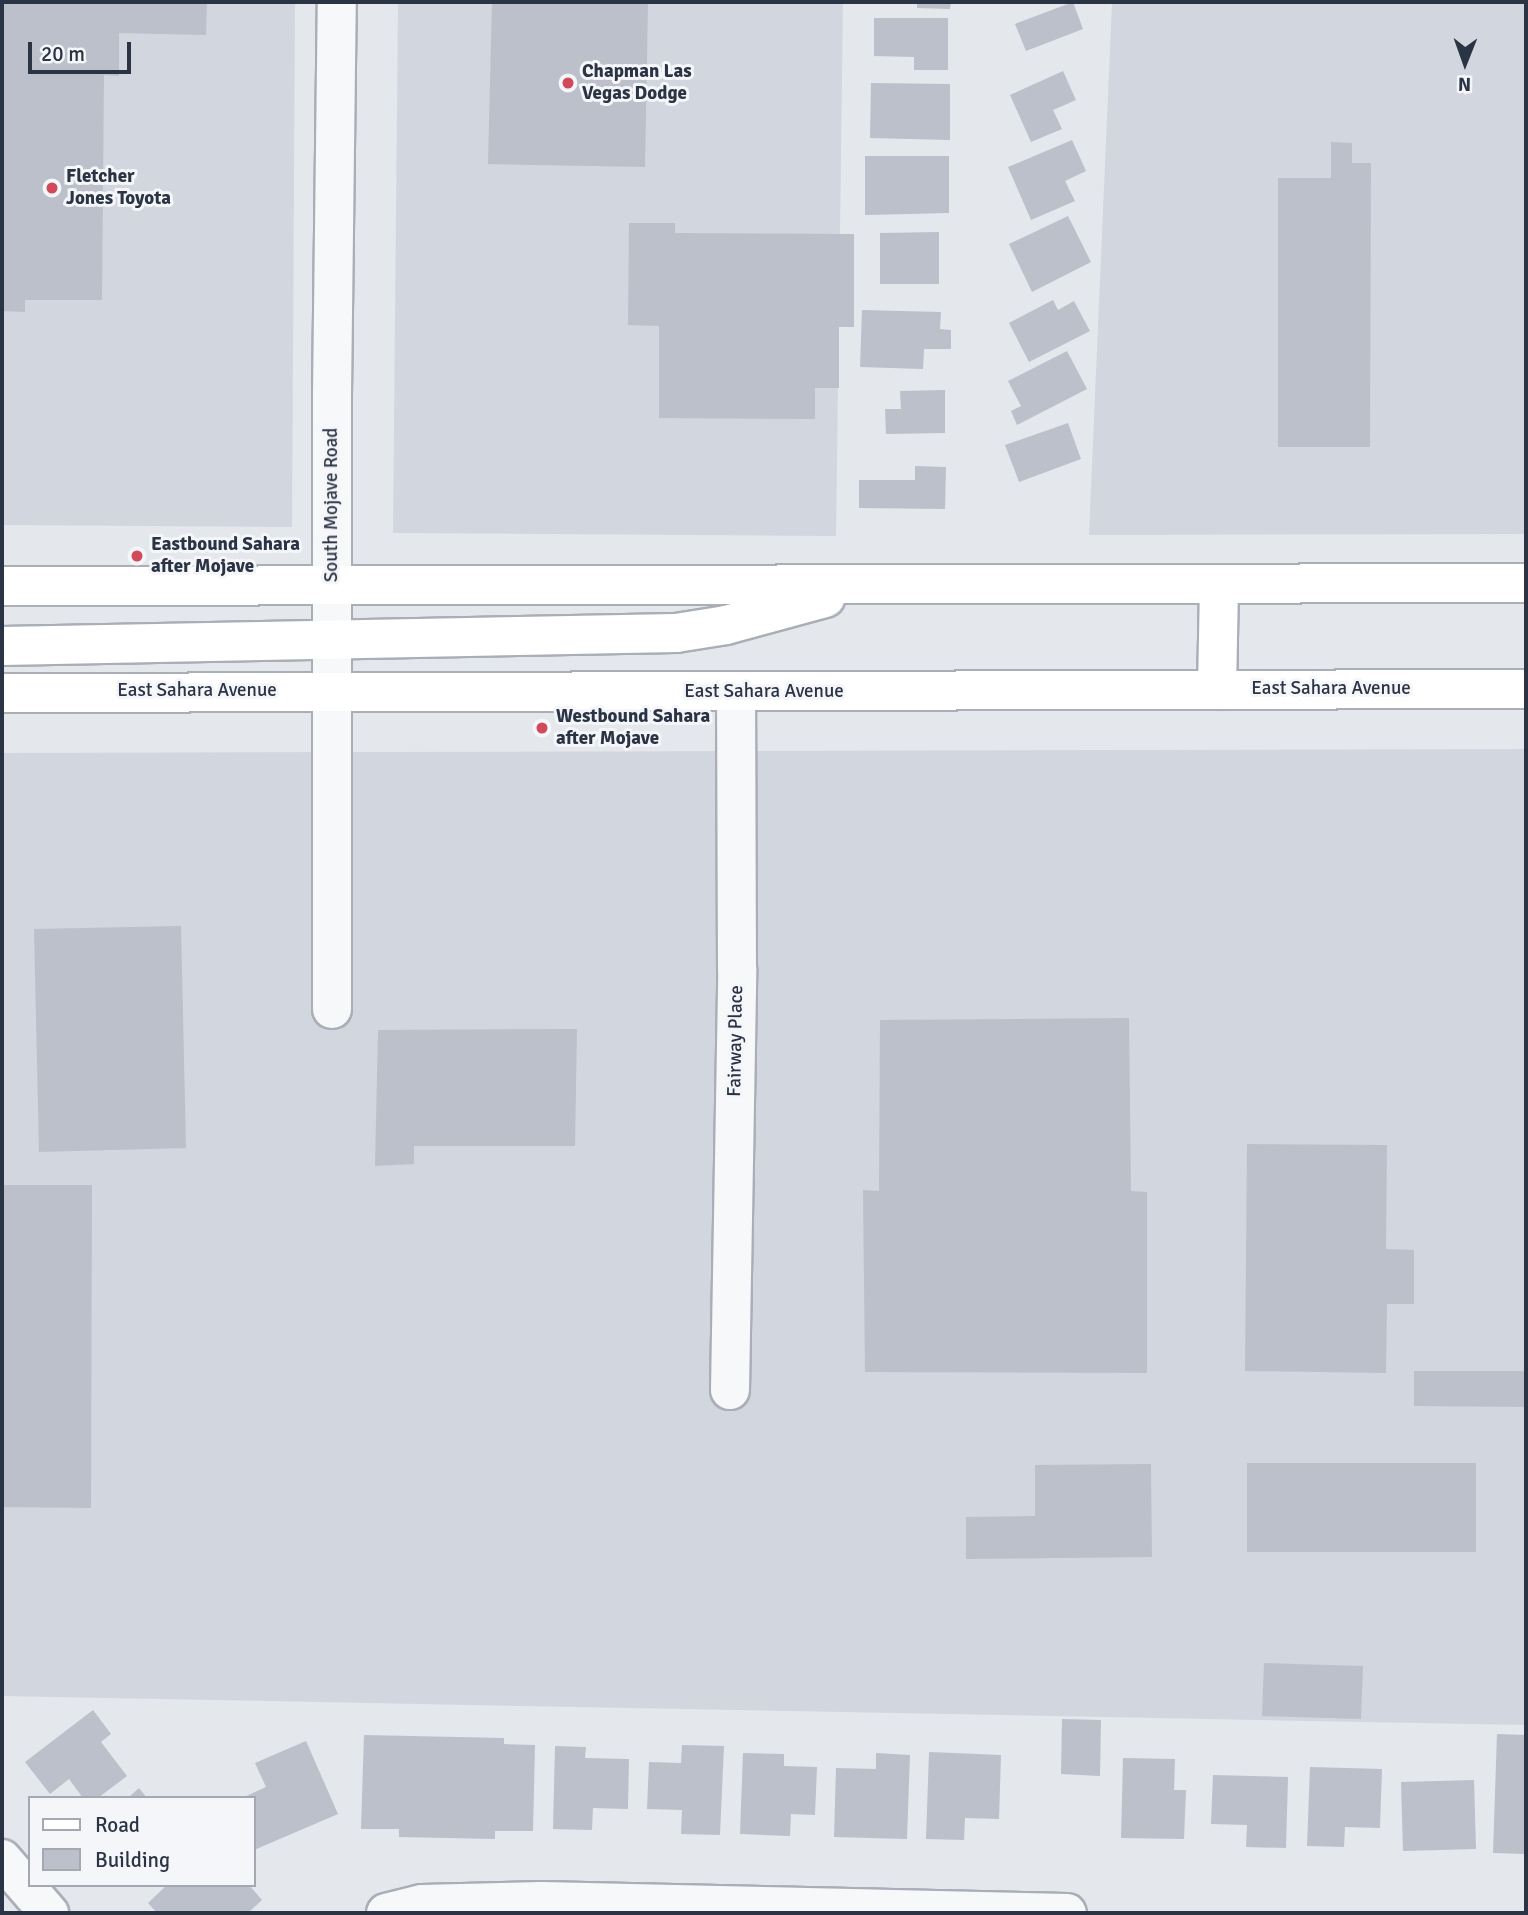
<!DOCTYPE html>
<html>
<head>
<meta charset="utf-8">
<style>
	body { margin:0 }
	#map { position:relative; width:1528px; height:1915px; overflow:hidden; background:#e4e7ec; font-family:Signika,sans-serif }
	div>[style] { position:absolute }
	.built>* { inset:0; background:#d2d6de }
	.building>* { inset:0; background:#bbc0ca }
	.roads { filter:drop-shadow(2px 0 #a9aeb7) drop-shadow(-2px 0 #a9aeb7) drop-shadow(0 2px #a9aeb7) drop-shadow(0 -2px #a9aeb7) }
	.minor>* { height:38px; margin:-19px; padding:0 19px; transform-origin:19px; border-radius:19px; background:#f7f8fa }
	.major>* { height:38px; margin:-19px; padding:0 19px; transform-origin:19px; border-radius:19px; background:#fff }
	.dots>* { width:19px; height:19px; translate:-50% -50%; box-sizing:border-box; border:4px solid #f4f6f9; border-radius:50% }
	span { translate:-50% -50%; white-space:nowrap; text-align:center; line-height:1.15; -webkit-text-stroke:6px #f4f6f9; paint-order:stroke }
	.poi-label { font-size:19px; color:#2b3445; font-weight:700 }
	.left { translate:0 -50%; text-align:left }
	.street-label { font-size:19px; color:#2b3445 }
	.frame { position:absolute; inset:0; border:4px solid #2b3445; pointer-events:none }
	.legend { position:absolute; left:28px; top:1796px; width:228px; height:91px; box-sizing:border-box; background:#f4f6f9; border:2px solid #a4a8b1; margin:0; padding:9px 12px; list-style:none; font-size:21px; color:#2b3445 }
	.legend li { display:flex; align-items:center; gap:14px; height:35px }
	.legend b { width:35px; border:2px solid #a4a8b1 }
	.north { position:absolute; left:1430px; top:28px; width:70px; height:70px; -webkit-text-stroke:5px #f4f6f9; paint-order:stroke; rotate:181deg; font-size:19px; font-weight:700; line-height:28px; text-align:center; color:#2b3445 }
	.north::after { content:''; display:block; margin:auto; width:24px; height:32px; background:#2b3445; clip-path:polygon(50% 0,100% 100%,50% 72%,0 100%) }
	.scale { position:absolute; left:28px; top:42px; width:103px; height:32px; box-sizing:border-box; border:4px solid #2b3445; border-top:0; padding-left:9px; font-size:21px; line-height:24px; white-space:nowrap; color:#2b3445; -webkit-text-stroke:5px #f4f6f9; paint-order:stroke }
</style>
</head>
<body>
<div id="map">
	<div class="built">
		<div style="clip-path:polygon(2px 2px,295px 2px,292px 527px,2px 525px)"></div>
		<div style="clip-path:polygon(398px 2px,843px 2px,836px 536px,393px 533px)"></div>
		<div style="clip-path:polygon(1112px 2px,1526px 2px,1526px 534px,1089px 535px)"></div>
		<div style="clip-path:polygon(1526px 749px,1526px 1725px,2px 1696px,2px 753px)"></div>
	</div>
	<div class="building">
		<div style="clip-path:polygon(2px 2px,207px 2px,206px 35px,119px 33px,119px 76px,104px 75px,102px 300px,25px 300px,25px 312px,2px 311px)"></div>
		<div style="clip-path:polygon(492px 2px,648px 2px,645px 167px,488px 164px)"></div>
		<div style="clip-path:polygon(917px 2px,951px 2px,950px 9px,917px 8px)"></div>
		<div style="clip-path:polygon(1073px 2px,1083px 29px,1026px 51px,1015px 24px)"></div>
		<div style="clip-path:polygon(874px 18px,948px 18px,948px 70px,914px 70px,914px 57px,874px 56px)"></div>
		<div style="clip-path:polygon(1063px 71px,1076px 100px,1053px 110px,1062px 129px,1031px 142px,1010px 95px)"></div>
		<div style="clip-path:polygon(871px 83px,950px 84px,950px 140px,870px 138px)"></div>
		<div style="clip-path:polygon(1072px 140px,1086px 171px,1065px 181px,1075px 201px,1031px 220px,1008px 167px)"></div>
		<div style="clip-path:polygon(1331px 142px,1352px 143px,1352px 163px,1371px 163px,1370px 447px,1278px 447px,1278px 178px,1331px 178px)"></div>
		<div style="clip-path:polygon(865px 156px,949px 156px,949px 213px,865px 215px)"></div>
		<div style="clip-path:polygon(1068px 216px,1091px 262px,1032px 292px,1009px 244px)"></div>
		<div style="clip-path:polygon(629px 223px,675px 223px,675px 233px,854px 234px,854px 327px,839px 327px,839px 388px,815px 388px,815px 419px,659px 418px,659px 326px,628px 325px)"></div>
		<div style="clip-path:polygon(939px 232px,939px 284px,880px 284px,880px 233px)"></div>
		<div style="clip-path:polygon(1053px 300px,1058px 310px,1074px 301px,1090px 331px,1029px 362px,1009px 323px)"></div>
		<div style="clip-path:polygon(862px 310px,941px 312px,940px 329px,951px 330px,951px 349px,924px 349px,923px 369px,860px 367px)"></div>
		<div style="clip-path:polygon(1067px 351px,1087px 389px,1017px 425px,1011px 411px,1021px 406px,1008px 381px)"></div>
		<div style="clip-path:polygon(945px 390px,945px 433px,886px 434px,885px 409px,901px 409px,900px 391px)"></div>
		<div style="clip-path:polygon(1068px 423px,1081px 459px,1019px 482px,1005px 445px)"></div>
		<div style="clip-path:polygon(915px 466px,946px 467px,945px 509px,859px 508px,859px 480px,915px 480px)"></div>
		<div style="clip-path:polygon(181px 926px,186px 1148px,39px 1152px,34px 929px)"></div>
		<div style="clip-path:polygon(1129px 1018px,1131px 1191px,1147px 1192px,1147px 1373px,865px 1372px,863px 1190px,879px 1191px,880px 1020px)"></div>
		<div style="clip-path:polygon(577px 1029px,575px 1146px,414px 1146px,414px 1164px,375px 1166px,378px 1030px)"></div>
		<div style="clip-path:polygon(1247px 1144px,1387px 1145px,1386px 1249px,1414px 1250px,1414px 1304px,1387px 1304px,1386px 1373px,1245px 1371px)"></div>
		<div style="clip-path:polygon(2px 1185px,92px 1185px,91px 1508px,2px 1507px)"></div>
		<div style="clip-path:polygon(1414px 1371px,1526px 1371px,1526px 1407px,1414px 1406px)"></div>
		<div style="clip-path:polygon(1247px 1463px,1476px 1463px,1476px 1552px,1247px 1552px)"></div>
		<div style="clip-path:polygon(1151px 1464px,1152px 1557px,966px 1559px,966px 1517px,1035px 1516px,1035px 1465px)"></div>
		<div style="clip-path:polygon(1264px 1663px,1363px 1666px,1361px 1719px,1262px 1716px)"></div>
		<div style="clip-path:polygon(93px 1710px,111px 1734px,101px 1742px,127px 1776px,98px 1798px,83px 1798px,69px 1779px,50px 1794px,25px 1762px)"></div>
		<div style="clip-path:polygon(1062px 1719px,1101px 1720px,1100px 1776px,1061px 1774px)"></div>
		<div style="clip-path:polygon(1497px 1734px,1526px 1735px,1526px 1854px,1493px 1853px)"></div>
		<div style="clip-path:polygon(364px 1735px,504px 1738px,504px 1744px,535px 1745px,533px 1831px,495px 1831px,495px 1839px,399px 1837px,399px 1829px,361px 1829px)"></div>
		<div style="clip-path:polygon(306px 1741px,338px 1814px,254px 1850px,254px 1798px,242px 1798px,266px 1787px,255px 1763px)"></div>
		<div style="clip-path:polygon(682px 1745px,724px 1746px,720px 1835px,681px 1834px,682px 1810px,647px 1809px,649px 1762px,681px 1763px)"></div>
		<div style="clip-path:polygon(555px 1746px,586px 1747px,585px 1758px,629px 1759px,628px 1809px,593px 1808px,592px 1830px,553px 1829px)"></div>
		<div style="clip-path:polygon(929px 1752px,1001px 1755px,999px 1819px,965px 1818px,964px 1840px,926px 1839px)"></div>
		<div style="clip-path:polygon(743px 1753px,784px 1754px,784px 1766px,817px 1767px,815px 1815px,791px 1814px,790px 1836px,740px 1834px)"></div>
		<div style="clip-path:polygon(876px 1753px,910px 1755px,907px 1839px,834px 1837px,836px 1768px,876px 1769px)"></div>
		<div style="clip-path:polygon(1123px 1758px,1175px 1759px,1174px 1790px,1186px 1790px,1184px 1839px,1121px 1838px)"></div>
		<div style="clip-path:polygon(1310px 1767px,1382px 1769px,1380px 1828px,1345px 1827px,1344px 1847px,1307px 1846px)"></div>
		<div style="clip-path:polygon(1213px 1775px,1288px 1777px,1286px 1848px,1246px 1847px,1247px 1825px,1211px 1824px)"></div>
		<div style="clip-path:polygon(1474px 1780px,1476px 1849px,1403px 1851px,1401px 1782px)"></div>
		<div style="clip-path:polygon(139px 1788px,147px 1798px,128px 1798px)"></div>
		<div style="clip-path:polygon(167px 1885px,249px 1885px,262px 1900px,248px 1913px,157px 1913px,148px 1903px)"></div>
	</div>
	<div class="roads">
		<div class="minor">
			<div style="left:332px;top:1009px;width:615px;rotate:-90deg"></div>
			<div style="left:332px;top:394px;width:392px;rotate:-89.3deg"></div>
			<div style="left:730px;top:1390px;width:421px;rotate:-89deg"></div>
			<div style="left:737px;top:969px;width:277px;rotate:-90.2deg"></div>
			<div style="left:2px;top:1859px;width:72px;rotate:49deg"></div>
			<div style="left:386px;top:1913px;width:37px;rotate:-14deg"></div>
			<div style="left:422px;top:1904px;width:120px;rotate:-1.4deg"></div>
			<div style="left:542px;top:1901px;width:525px;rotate:1.31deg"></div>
		</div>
		<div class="major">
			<div style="left:2px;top:586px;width:1524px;rotate:-0.11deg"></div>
			<div style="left:2px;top:646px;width:674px;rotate:-1.1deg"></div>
			<div style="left:676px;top:633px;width:51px;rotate:-9.1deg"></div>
			<div style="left:726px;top:625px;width:103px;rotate:-15.3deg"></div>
			<div style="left:1217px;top:690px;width:106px;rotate:-88.9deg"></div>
			<div style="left:2px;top:693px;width:1524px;rotate:-0.15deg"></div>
		</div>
	</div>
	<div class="dots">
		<div style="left:568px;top:83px;background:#d1495b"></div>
		<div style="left:52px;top:188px;background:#d1495b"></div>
		<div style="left:137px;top:556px;background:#d1495b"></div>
		<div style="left:542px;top:728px;background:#d1495b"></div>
	</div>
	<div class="poi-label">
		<span class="left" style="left:582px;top:83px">Chapman Las<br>Vegas Dodge</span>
		<span class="left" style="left:66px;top:188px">Fletcher<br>Jones Toyota</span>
		<span class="left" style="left:151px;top:556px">Eastbound Sahara<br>after Mojave</span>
		<span class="left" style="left:556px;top:728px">Westbound Sahara<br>after Mojave</span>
	</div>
	<div class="street-label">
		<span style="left:332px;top:505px;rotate:-90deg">South Mojave Road</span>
		<span style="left:1331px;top:689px">East Sahara Avenue</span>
		<span style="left:197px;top:691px">East Sahara Avenue</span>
		<span style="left:764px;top:692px">East Sahara Avenue</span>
		<span style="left:736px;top:1041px;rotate:-89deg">Fairway Place</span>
	</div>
	<div class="frame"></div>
	<ul class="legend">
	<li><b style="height:9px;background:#fff"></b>Road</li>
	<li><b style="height:19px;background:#bbc0ca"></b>Building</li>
	</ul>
	<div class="north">N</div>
	<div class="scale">20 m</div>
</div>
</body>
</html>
